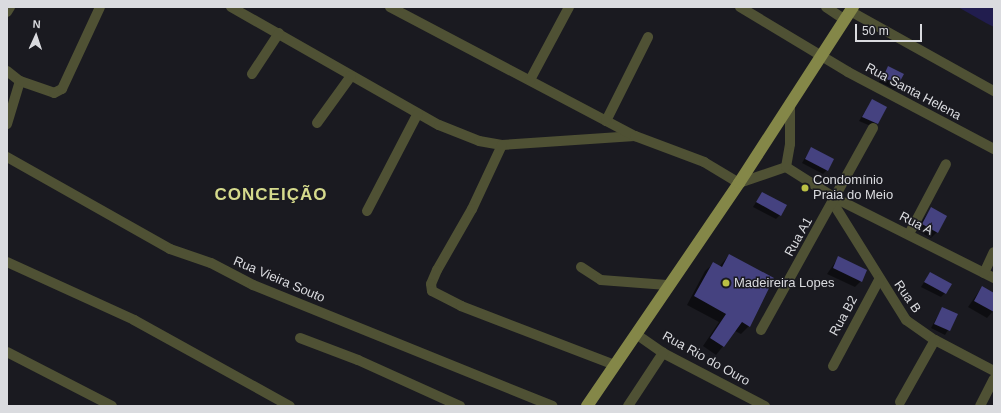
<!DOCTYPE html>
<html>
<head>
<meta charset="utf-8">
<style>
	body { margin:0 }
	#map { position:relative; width:1001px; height:413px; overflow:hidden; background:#1a1a20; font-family:Helvetica,sans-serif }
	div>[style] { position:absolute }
	.green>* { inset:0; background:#211d4e }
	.shadow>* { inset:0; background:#0007 }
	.building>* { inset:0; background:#454280 }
	.street>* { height:10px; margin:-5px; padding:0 5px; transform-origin:5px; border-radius:5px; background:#4f5134 }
	.primary>* { height:12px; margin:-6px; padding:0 6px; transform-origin:6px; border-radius:6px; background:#848748 }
	.dots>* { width:11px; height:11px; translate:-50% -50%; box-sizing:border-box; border:2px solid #1a1a20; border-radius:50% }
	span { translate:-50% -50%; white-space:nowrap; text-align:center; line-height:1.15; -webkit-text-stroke:3px #1a1a20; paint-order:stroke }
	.street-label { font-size:13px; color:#dadbdf }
	.poi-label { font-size:13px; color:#dadbdf }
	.left { translate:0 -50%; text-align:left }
	.district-label { font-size:17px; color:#d5da8c; font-weight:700; letter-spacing:1px }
	.frame { position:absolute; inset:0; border:8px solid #dadbdf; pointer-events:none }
	.north { position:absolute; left:16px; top:16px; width:40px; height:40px; -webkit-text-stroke:3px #1a1a20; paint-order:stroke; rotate:3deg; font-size:11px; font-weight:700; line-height:16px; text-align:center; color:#dadbdf }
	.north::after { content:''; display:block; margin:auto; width:14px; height:18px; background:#dadbdf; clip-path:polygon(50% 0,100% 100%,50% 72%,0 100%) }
	.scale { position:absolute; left:855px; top:24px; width:67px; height:18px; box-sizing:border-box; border:2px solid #dadbdf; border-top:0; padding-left:5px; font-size:12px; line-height:14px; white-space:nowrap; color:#dadbdf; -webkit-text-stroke:3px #1a1a20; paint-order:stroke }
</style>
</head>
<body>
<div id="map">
	<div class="green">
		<div style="clip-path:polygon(958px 7px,994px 7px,994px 27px,986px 23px)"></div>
	</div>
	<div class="shadow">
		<div style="clip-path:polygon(888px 67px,898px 85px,894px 89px,879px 82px)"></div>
		<div style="clip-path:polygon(872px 100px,877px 123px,873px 127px,859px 121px)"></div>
		<div style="clip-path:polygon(811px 148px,827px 170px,823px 174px,802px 163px)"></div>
		<div style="clip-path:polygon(762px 193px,780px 215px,776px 219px,753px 207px)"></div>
		<div style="clip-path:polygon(931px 208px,937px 232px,931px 238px,916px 230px)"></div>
		<div style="clip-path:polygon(729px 255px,749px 326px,741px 334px,735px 331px,716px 355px,703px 346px,719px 322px,687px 305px,705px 271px,713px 264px,719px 267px)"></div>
		<div style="clip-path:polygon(838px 258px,861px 281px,855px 287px,827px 274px)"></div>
		<div style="clip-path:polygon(930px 273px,945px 293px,941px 297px,921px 287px)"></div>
		<div style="clip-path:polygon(982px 287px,994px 294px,994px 310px,987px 318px,968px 307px)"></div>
		<div style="clip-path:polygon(942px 308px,957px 315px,945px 335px,931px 328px)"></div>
	</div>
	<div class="building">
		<div style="clip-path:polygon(888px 66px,904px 74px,898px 85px,883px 77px)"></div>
		<div style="clip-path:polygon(872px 99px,887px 107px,878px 124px,862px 117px)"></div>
		<div style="clip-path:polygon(811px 147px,834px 159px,828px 171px,805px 159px)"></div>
		<div style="clip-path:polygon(762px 192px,787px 205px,781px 216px,756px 202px)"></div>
		<div style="clip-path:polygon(931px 207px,947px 216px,938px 233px,922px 224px)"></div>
		<div style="clip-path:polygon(729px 254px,774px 278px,750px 327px,742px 322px,724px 347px,710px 338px,726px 314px,694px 296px,713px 262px,722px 267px)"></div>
		<div style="clip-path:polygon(838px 256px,867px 270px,862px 282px,833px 268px)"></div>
		<div style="clip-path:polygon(930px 272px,952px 284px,946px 294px,924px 282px)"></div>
		<div style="clip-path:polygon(982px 286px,994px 293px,994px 312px,974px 301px)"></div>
		<div style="clip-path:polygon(942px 307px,958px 314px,950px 331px,934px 324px)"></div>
	</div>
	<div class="street">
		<div style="left:231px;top:7px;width:239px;rotate:29.6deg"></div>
		<div style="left:439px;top:125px;width:43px;rotate:21.8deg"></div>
		<div style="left:479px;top:141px;width:23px;rotate:10deg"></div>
		<div style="left:502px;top:145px;width:133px;rotate:-3.9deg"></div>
		<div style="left:390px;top:7px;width:277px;rotate:27.8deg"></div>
		<div style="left:635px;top:136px;width:74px;rotate:20.6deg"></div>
		<div style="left:704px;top:162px;width:41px;rotate:31deg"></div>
		<div style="left:739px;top:183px;width:50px;rotate:-18.8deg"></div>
		<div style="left:740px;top:7px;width:126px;rotate:31deg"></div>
		<div style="left:848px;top:72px;width:165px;rotate:27.8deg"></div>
		<div style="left:826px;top:7px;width:22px;rotate:34deg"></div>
		<div style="left:850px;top:11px;width:165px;rotate:29.1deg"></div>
		<div style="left:7px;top:12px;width:6px;rotate:-59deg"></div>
		<div style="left:7px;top:71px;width:16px;rotate:38deg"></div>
		<div style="left:20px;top:81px;width:45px;rotate:106.8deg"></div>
		<div style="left:252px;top:74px;width:49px;rotate:-56.6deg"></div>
		<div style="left:530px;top:80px;width:83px;rotate:-61.9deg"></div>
		<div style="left:20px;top:81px;width:36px;rotate:19deg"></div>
		<div style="left:54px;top:93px;width:9px;rotate:-27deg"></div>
		<div style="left:62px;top:89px;width:90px;rotate:-65.1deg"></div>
		<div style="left:606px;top:121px;width:94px;rotate:-63.4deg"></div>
		<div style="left:317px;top:123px;width:58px;rotate:-54.1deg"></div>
		<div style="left:502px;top:145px;width:71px;rotate:115.1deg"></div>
		<div style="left:472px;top:209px;width:70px;rotate:119.8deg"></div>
		<div style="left:437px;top:270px;width:15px;rotate:113deg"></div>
		<div style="left:431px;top:284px;width:7px;rotate:82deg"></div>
		<div style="left:432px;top:291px;width:33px;rotate:27deg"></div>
		<div style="left:461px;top:306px;width:165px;rotate:21deg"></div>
		<div style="left:7px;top:157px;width:187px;rotate:29.4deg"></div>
		<div style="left:170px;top:249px;width:43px;rotate:18.9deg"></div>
		<div style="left:211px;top:263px;width:47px;rotate:27.6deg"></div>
		<div style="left:253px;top:285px;width:323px;rotate:22deg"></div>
		<div style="left:786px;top:167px;width:58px;rotate:32.3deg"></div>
		<div style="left:835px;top:198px;width:178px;rotate:26.7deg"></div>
		<div style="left:786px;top:167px;width:23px;rotate:-80deg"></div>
		<div style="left:790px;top:144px;width:41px;rotate:-90deg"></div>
		<div style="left:833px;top:203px;width:138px;rotate:58deg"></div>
		<div style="left:906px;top:320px;width:35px;rotate:35deg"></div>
		<div style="left:935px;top:340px;width:67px;rotate:27.7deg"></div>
		<div style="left:367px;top:211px;width:110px;rotate:-62.5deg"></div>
		<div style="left:909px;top:234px;width:79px;rotate:-62.1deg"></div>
		<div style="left:7px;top:262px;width:140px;rotate:24.5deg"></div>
		<div style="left:134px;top:320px;width:178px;rotate:28.9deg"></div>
		<div style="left:581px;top:267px;width:24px;rotate:33deg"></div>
		<div style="left:601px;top:280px;width:66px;rotate:4.3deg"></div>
		<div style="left:984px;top:273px;width:23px;rotate:-65deg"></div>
		<div style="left:761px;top:330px;width:231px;rotate:-61deg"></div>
		<div style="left:636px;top:334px;width:33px;rotate:35deg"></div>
		<div style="left:663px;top:353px;width:115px;rotate:27.5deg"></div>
		<div style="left:300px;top:338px;width:62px;rotate:20.8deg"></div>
		<div style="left:358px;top:360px;width:112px;rotate:24.3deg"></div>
		<div style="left:7px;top:352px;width:118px;rotate:27.2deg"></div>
		<div style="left:833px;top:366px;width:98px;rotate:-61.9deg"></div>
		<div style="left:900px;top:402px;width:71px;rotate:-60.6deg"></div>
		<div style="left:628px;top:406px;width:64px;rotate:-56.6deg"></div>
		<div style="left:980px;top:406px;width:30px;rotate:-63deg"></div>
	</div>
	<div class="primary">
		<div style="left:587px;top:406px;width:270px;rotate:-55.7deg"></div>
		<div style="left:739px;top:183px;width:210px;rotate:-57.1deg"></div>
	</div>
	<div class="dots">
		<div style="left:805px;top:188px;background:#bbc044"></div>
		<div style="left:726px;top:283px;background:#bbc044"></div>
	</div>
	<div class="street-label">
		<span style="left:913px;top:92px;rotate:28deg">Rua Santa Helena</span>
		<span style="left:916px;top:224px;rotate:27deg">Rua A</span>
		<span style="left:799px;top:237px;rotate:-61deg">Rua A1</span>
		<span style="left:279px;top:280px;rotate:23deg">Rua Vieira Souto</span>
		<span style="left:907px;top:297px;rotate:55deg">Rua B</span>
		<span style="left:844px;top:316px;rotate:-61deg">Rua B2</span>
		<span style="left:706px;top:359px;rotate:29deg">Rua Rio do Ouro</span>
	</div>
	<div class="poi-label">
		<span class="left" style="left:813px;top:188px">Condomínio<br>Praia do Meio</span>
		<span class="left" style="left:734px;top:283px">Madeireira Lopes</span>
	</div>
	<div class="district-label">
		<span style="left:271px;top:195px">CONCEIÇÃO</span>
	</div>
	<div class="frame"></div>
	<div class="north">N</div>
	<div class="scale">50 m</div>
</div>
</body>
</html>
